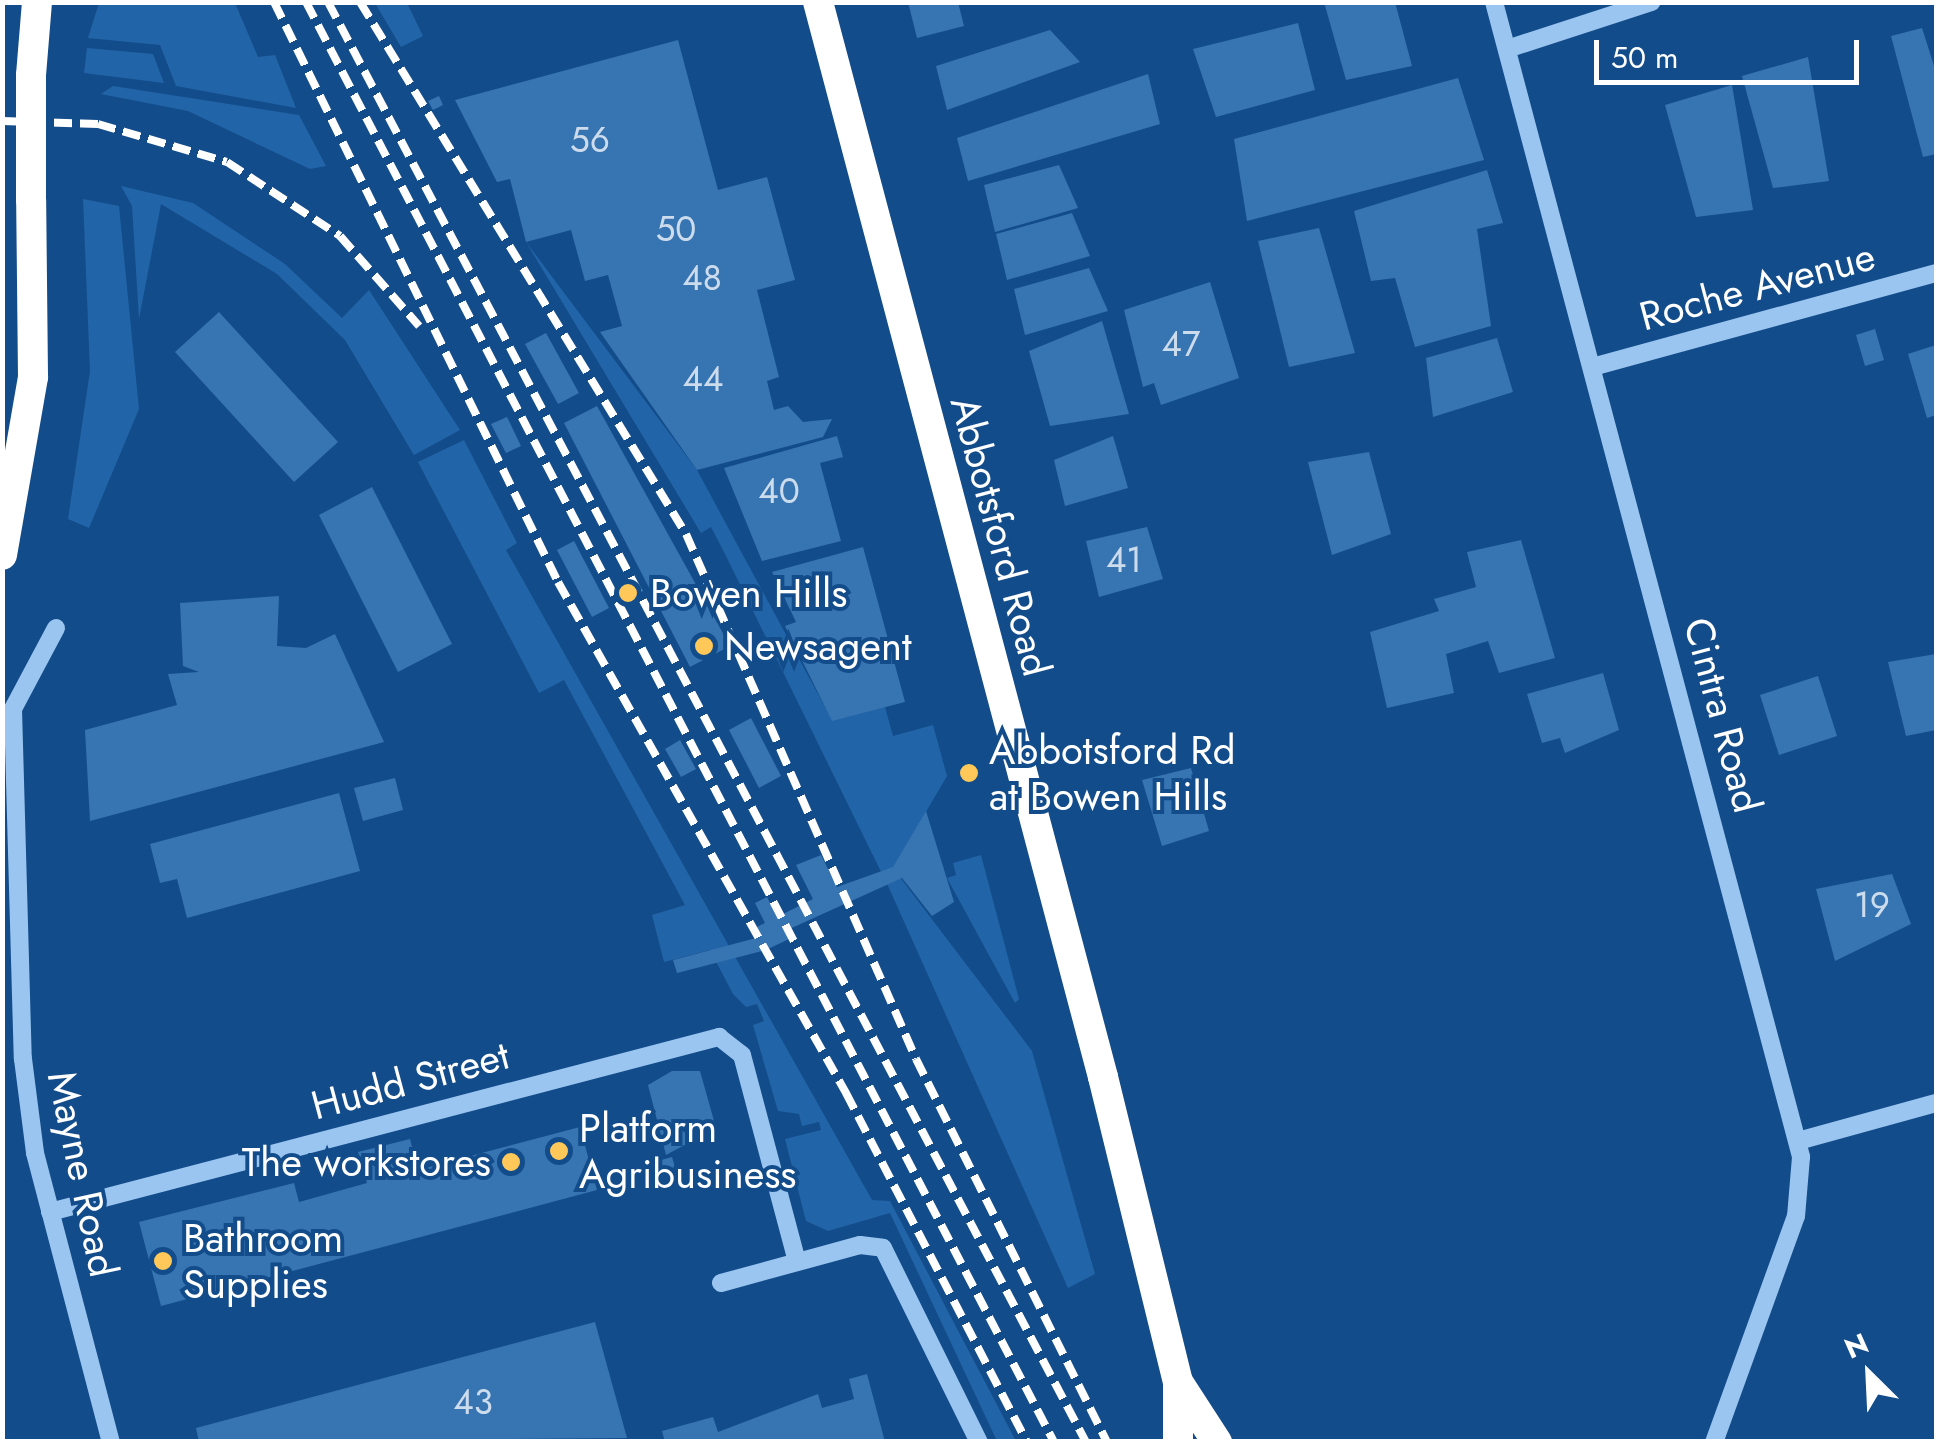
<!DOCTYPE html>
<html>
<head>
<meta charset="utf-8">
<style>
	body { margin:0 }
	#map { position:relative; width:1939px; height:1444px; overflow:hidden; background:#134c8a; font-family:Jost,sans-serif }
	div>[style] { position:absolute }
	.green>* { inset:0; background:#2264a8 }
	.building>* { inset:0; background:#3774b2 }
	.minor>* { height:18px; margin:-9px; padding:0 9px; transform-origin:9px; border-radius:9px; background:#9ac5f0 }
	.highway>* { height:30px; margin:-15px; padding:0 15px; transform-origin:15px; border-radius:15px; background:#fff }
	.rail>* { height:8px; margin-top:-4px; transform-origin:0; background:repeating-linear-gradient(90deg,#fff 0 18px,transparent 0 26px) }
	.highway-bridge>* { height:30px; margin:-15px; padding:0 15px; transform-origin:15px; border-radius:15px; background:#fff }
	.dots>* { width:28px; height:28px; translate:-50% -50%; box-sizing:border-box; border:5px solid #134c8a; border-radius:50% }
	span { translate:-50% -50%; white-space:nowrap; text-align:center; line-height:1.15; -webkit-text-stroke:8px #134c8a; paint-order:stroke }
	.number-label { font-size:35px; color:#cddcec }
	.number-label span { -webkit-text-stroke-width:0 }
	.street-label { font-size:40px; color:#fff }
	.poi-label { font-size:40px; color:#fff }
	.left { translate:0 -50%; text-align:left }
	.right { translate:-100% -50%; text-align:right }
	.frame { position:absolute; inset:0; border:5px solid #fff; pointer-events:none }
	.north { position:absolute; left:1819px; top:1324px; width:100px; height:100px; -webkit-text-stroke:8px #134c8a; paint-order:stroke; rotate:336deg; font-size:28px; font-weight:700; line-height:40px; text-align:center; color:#fff }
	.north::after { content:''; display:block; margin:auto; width:35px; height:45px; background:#fff; clip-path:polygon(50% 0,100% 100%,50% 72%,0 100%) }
	.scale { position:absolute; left:1594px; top:40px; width:265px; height:45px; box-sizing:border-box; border:5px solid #fff; border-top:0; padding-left:12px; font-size:30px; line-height:35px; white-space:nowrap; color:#fff; -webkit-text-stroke:8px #134c8a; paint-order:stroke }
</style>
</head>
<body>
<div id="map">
	<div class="green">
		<div style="clip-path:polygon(99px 3px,235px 3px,258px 57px,275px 55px,296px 108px,176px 86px,160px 45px,88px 38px)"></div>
		<div style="clip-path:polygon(375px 3px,407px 3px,423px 36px,401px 47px)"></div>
		<div style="clip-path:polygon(87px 48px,153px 54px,164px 83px,84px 73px)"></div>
		<div style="clip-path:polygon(113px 86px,299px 115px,326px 166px,310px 169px,188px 111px,101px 94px)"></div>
		<div style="clip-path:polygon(121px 186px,193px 203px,285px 264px,342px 318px,369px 290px,460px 430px,414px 455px,345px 340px,277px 274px,161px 204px,139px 319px,132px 206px)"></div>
		<div style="clip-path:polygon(83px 199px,119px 206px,139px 409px,89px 528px,68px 519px,90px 371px)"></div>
		<div style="clip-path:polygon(526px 242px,697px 470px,832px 720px,885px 707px,893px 736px,933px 725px,947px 776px,893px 868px,1032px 1051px,1095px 1274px,1068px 1288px,889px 888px,726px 556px,711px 527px,701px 533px)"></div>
		<div style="clip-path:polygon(464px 440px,517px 543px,506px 550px,872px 1200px,890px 1201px,1016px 1441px,997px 1441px,890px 1213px,828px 1231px,806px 1221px,785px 1139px,821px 1130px,819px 1122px,802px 1126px,799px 1114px,778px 1111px,753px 1025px,764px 1021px,757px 1004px,746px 1007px,733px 994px,710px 950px,664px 962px,652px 915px,685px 905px,564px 680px,539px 693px,418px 462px)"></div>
		<div style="clip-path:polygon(981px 855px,1019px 999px,1015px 1003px,947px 878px,956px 875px,953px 863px)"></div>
	</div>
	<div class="building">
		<div style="clip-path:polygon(908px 2px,958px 2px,964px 26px,917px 38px)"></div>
		<div style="clip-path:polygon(1324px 2px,1395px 2px,1412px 66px,1346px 80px)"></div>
		<div style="clip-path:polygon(1298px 23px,1315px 90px,1216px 117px,1193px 49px)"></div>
		<div style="clip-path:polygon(1922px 28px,1936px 72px,1936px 154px,1923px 157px,1891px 36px)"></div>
		<div style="clip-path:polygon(1050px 30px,1080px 62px,947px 110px,936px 66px)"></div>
		<div style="clip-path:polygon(678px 40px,718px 190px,767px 177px,795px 280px,757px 290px,779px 377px,767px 381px,774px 410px,788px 406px,803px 422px,832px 419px,823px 437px,697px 470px,600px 332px,622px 326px,608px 275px,585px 281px,571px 230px,526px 242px,510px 179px,497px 182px,455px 100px)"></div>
		<div style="clip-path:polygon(1808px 57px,1829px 181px,1773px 188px,1742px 76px)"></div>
		<div style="clip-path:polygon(1148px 74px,1160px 124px,968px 181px,957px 138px)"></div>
		<div style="clip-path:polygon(1458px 78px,1484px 160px,1247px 221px,1234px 139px)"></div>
		<div style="clip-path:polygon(1732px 85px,1753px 210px,1696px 217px,1665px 105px)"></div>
		<div style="clip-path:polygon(439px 96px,443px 105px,433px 110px,428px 101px)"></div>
		<div style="clip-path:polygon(1059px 165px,1078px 208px,995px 232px,984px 185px)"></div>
		<div style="clip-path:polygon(1487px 170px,1503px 223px,1477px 229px,1491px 326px,1415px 347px,1395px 278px,1371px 281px,1354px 211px)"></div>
		<div style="clip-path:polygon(1072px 213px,1090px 256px,1007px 280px,996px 234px)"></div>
		<div style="clip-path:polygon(1319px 228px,1355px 353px,1289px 367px,1258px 241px)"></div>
		<div style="clip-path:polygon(1089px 268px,1108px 311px,1025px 335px,1014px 289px)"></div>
		<div style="clip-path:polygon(1210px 282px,1239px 378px,1161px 405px,1154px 383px,1143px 387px,1124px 310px)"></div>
		<div style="clip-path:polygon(219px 312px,338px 442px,294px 482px,175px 352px)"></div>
		<div style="clip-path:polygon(1102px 321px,1129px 414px,1050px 426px,1029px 351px)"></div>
		<div style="clip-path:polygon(1875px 329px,1884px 360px,1865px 366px,1856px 335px)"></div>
		<div style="clip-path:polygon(546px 333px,579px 393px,558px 404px,525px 344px)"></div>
		<div style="clip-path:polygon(1497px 338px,1513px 392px,1433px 417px,1426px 358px)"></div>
		<div style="clip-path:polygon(1936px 345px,1936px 415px,1927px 418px,1908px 354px)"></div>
		<div style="clip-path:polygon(597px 406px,730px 646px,690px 667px,564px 423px)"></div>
		<div style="clip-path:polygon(507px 417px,521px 446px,506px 453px,491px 424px)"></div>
		<div style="clip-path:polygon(837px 436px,843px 457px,820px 463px,841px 541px,762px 561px,724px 468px)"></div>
		<div style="clip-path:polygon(1113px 436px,1128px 488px,1065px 506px,1054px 460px)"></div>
		<div style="clip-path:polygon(1369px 452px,1391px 534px,1332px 555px,1308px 462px)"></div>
		<div style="clip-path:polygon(372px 487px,452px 644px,398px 672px,319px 515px)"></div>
		<div style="clip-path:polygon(1147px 527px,1163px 579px,1099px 597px,1086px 541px)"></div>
		<div style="clip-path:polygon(1521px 540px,1555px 658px,1499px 673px,1488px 641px,1446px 654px,1454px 693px,1387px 708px,1370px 632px,1439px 611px,1434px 599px,1476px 587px,1467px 552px)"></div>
		<div style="clip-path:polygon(574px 541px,609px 608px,592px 617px,557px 550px)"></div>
		<div style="clip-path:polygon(863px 547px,905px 702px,832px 721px,785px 626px,796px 622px,772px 572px)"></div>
		<div style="clip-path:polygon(279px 596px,277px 646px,306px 648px,335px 634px,384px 742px,90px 821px,85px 730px,177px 705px,168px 674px,199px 672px,183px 666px,180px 603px)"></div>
		<div style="clip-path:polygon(1936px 654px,1936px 730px,1906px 736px,1888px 662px)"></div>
		<div style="clip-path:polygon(1603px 673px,1619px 730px,1565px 753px,1560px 738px,1542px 743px,1527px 694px)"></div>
		<div style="clip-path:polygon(1818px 676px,1837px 736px,1779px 755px,1760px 695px)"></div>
		<div style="clip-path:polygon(751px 718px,781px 776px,759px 788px,729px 730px)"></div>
		<div style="clip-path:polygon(680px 740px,696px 769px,681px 777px,665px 749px)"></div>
		<div style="clip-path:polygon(1191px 768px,1209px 831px,1162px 846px,1142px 780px)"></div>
		<div style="clip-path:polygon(395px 778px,403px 810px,363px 821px,354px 788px)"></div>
		<div style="clip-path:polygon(339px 793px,360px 871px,187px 918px,177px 879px,160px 883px,150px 844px)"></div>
		<div style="clip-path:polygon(926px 811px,954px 902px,932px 916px,902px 878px,785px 931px,789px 939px,766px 950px,677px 973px,673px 960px,760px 937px,755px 928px,765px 923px,755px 903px,767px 897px,777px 917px,813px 899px,796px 865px,821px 855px,837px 887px,893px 867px)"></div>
		<div style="clip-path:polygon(1892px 874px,1911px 924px,1835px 961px,1816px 889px)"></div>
		<div style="clip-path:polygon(672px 1071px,700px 1071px,716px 1128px,666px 1155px,648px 1085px)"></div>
		<div style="clip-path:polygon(580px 1127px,597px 1190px,161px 1306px,139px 1222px,294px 1183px,299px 1202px,367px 1183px,358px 1152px,410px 1139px,418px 1170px)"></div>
		<div style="clip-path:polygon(672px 1157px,675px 1167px,645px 1175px,643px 1165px)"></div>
		<div style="clip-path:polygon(595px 1322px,627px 1438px,199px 1442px,196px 1428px)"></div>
		<div style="clip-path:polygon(867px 1374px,885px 1442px,665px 1442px,662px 1431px,713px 1417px,718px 1432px,818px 1394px,822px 1408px,854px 1399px,849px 1379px)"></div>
	</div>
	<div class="minor">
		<div style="left:1494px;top:2px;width:1195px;rotate:75.11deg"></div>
		<div style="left:1801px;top:1157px;width:59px;rotate:94.8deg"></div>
		<div style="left:1796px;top:1216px;width:240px;rotate:109.9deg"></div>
		<div style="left:1507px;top:49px;width:152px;rotate:-18deg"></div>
		<div style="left:1596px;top:366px;width:352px;rotate:-15.3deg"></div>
		<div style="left:56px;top:628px;width:92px;rotate:118deg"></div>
		<div style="left:13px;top:709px;width:350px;rotate:88.4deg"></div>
		<div style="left:23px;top:1059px;width:95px;rotate:82.7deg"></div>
		<div style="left:35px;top:1153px;width:299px;rotate:75.3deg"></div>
		<div style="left:1798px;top:1141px;width:143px;rotate:-15.4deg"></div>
		<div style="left:50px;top:1212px;width:692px;rotate:-14.66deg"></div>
		<div style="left:719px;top:1037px;width:29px;rotate:38deg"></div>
		<div style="left:742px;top:1055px;width:214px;rotate:75.1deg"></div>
		<div style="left:721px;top:1283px;width:144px;rotate:-15.3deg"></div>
		<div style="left:860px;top:1245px;width:23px;rotate:7deg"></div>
		<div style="left:883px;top:1248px;width:216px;rotate:63.7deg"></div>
	</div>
	<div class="highway">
		<div style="left:818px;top:2px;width:1112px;rotate:75.15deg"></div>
		<div style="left:1103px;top:1077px;width:314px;rotate:76.2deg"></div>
		<div style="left:1178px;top:1382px;width:60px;rotate:90deg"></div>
		<div style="left:31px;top:75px;width:73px;rotate:-85.3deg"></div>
		<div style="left:2px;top:555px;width:181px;rotate:-80.1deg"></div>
		<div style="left:33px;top:377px;width:177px;rotate:-90.6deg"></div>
		<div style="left:1178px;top:1382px;width:72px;rotate:57deg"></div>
	</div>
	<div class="rail">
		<div style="left:274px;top:2px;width:646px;rotate:63.91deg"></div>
		<div style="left:558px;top:582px;width:587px;rotate:60.59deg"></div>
		<div style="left:846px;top:1093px;width:393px;rotate:62.6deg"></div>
		<div style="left:306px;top:2px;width:1623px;rotate:62.55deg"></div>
		<div style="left:328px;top:2px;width:1627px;rotate:62.24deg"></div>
		<div style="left:360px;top:2px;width:624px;rotate:58.5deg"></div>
		<div style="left:686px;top:534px;width:573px;rotate:66.34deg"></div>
		<div style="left:916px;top:1059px;width:428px;rotate:63.5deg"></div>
		<div style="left:2px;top:121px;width:96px;rotate:1.8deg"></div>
		<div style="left:98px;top:124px;width:134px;rotate:16.4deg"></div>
		<div style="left:227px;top:162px;width:135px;rotate:33.2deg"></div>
		<div style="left:340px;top:236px;width:120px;rotate:48.7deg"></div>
	</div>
	<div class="highway-bridge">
		<div style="left:31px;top:200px;width:125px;rotate:-90deg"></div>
	</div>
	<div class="dots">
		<div style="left:628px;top:593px;background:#ffc859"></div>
		<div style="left:704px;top:646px;background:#ffc859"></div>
		<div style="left:969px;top:773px;background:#ffc859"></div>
		<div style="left:559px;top:1151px;background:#ffc859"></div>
		<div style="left:511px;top:1162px;background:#ffc859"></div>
		<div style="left:163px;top:1261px;background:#ffc859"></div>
	</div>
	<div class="number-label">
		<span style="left:590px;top:140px">56</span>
		<span style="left:676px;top:229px">50</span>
		<span style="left:702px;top:278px">48</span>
		<span style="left:1181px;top:344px">47</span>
		<span style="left:703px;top:379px">44</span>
		<span style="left:779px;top:491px">40</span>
		<span style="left:1124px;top:560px">41</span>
		<span style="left:1872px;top:905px">19</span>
		<span style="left:473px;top:1402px">43</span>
	</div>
	<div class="street-label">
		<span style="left:1757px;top:286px;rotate:-15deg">Roche Avenue</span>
		<span style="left:1001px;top:536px;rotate:75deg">Abbotsford Road</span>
		<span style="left:1723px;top:715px;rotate:75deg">Cintra Road</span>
		<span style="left:410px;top:1080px;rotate:-15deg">Hudd Street</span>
		<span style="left:83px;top:1174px;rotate:78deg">Mayne Road</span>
	</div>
	<div class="poi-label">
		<span class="left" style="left:650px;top:593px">Bowen Hills</span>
		<span class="left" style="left:724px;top:646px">Newsagent</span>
		<span class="left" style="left:989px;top:773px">Abbotsford Rd<br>at Bowen Hills</span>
		<span class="left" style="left:579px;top:1151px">Platform<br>Agribusiness</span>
		<span class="right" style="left:491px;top:1162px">The workstores</span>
		<span class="left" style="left:183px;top:1261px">Bathroom<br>Supplies</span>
	</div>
	<div class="frame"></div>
	<div class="north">N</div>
	<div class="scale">50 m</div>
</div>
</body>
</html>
